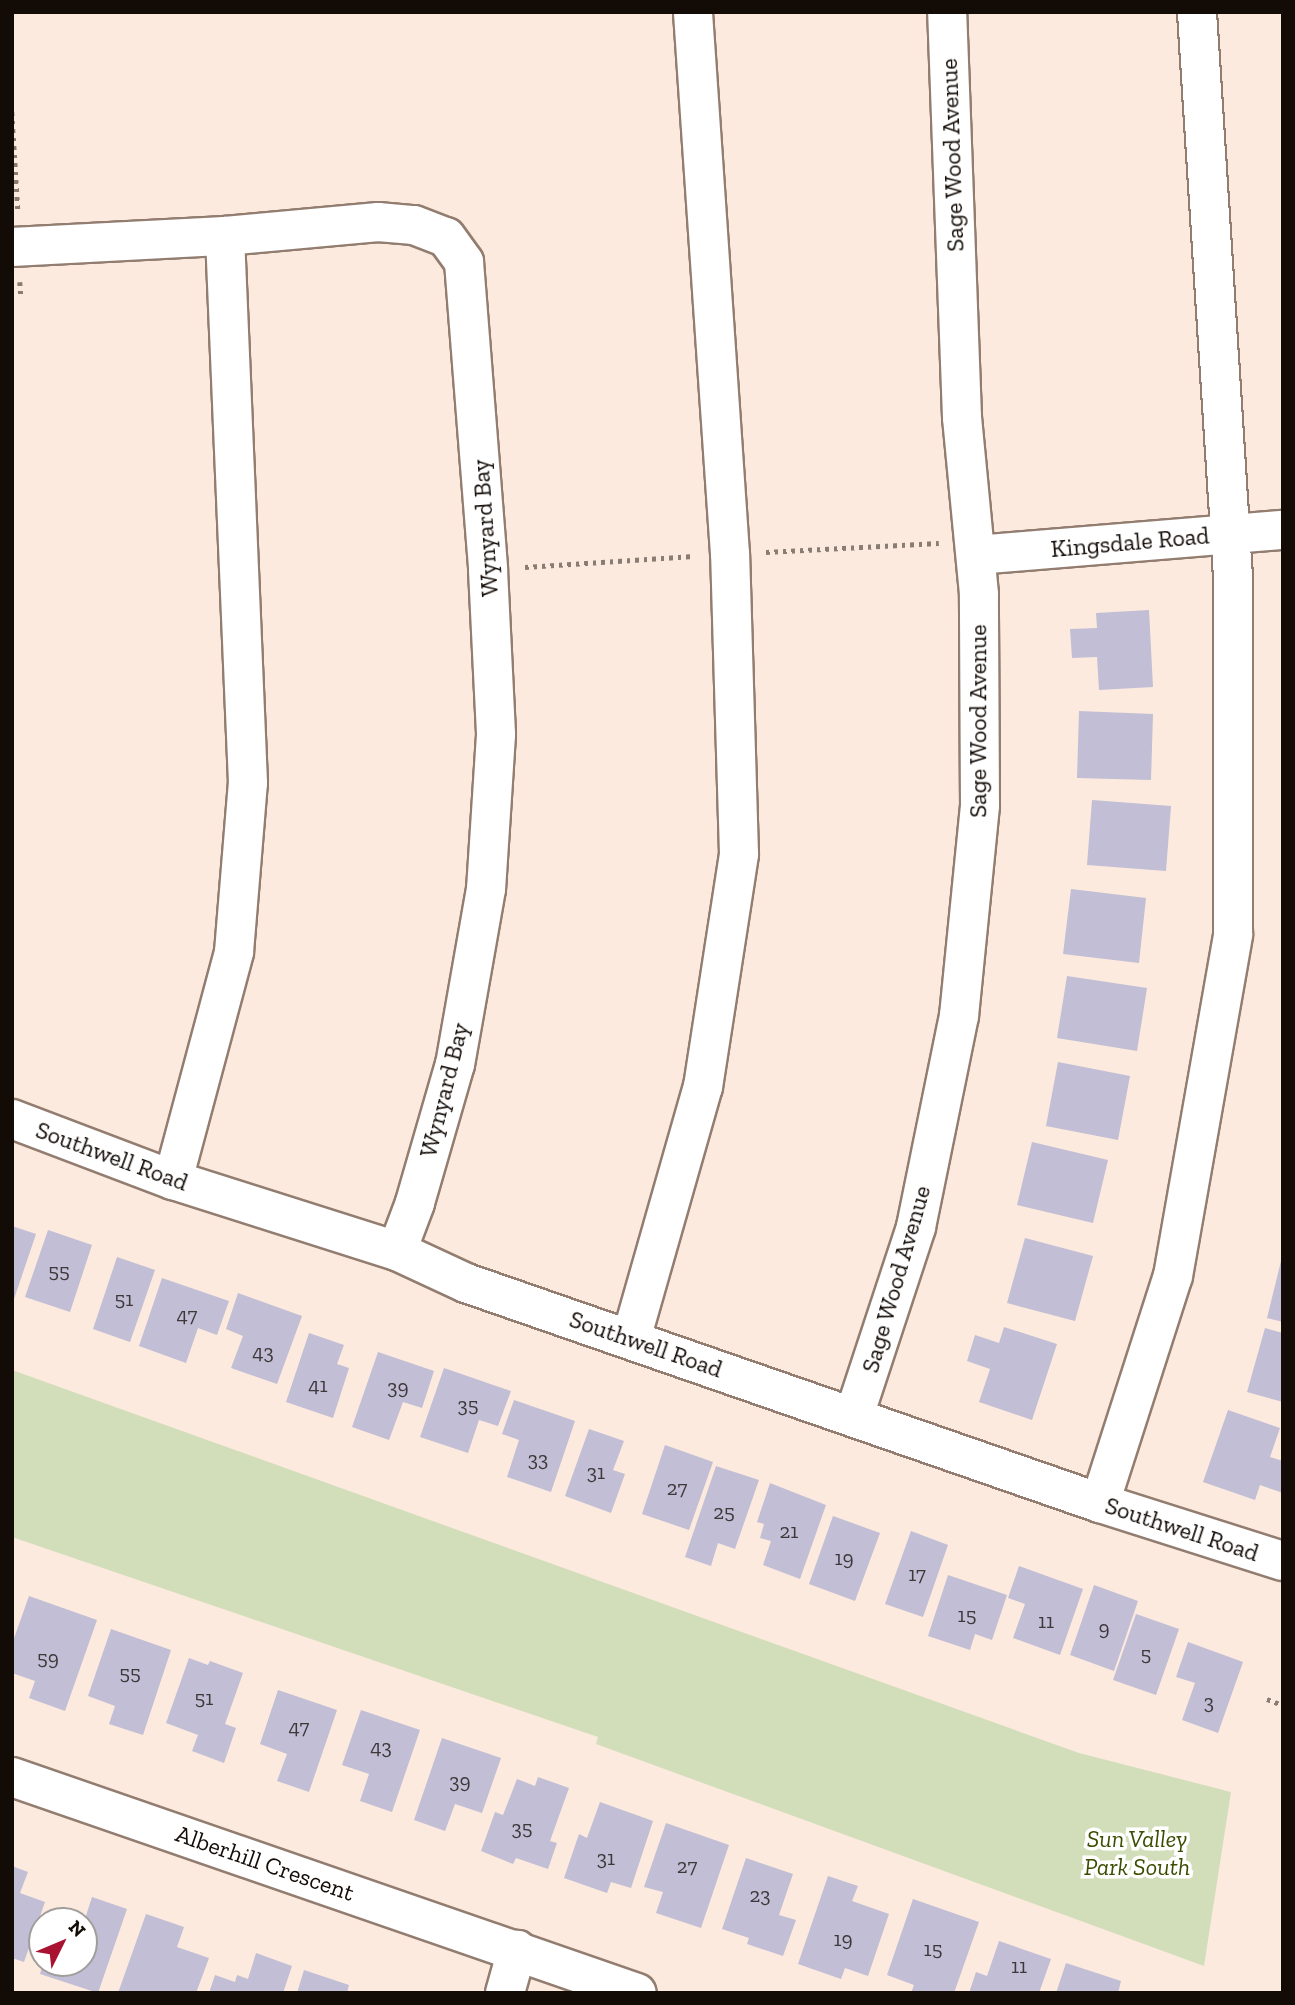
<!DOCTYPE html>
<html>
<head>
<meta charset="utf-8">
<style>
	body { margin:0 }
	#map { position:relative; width:1295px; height:2005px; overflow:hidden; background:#fceade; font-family:"Zilla Slab",serif }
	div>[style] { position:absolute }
	.green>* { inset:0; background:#d2ddba }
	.building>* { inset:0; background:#c1bed5 }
	.path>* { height:4.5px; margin-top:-2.25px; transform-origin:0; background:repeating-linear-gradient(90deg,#887c73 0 3.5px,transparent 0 8.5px) }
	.roads { filter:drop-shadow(2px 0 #927d70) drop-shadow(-2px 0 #927d70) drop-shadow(0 2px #927d70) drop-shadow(0 -2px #927d70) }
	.minor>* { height:38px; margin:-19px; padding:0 19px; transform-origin:19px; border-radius:19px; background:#fff }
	span { translate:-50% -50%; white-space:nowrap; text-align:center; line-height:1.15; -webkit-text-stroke:7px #fff; paint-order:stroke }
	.number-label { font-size:21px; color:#3e383a }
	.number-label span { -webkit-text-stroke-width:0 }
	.street-label { font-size:24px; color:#120b06 }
	.park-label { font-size:24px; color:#3c4c01; font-style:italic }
	.frame { position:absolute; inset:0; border:14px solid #120b06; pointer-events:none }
	.north { position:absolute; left:28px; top:1907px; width:70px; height:70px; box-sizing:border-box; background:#fff; border:2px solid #a09d9b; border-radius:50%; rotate:47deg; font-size:19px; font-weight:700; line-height:28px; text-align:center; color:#120b06 }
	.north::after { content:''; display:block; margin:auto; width:24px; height:32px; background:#a91230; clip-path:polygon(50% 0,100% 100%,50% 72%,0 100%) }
</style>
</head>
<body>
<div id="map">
	<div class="green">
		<div style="clip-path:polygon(12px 1370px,1079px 1753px,1231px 1792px,1204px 1966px,596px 1744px,598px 1737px,12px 1537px)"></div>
	</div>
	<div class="building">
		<div style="clip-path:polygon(1149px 610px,1153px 687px,1099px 690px,1097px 657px,1072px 658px,1070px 629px,1097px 628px,1096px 613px)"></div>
		<div style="clip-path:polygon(1079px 711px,1153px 714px,1151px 780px,1077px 778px)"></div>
		<div style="clip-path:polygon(1092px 800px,1171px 806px,1166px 871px,1087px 865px)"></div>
		<div style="clip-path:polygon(1071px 889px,1146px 898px,1139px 963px,1063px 954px)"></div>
		<div style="clip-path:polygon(1067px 976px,1147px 988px,1137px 1051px,1057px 1038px)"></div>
		<div style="clip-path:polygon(1058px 1062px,1130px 1076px,1118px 1140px,1046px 1126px)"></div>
		<div style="clip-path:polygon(1032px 1142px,1108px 1160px,1093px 1223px,1017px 1205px)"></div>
		<div style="clip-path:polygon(12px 1226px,36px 1234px,13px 1302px,12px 1302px)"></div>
		<div style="clip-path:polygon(48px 1230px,92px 1245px,70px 1312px,25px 1297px)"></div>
		<div style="clip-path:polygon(1025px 1238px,1093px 1256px,1075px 1321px,1007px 1303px)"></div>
		<div style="clip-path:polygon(117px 1257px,155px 1270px,130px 1342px,93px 1329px)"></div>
		<div style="clip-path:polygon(1282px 1257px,1283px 1257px,1283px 1322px,1267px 1318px)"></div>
		<div style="clip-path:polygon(162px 1278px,229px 1301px,217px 1335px,198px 1328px,186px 1363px,139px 1346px)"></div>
		<div style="clip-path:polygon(238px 1293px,302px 1316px,277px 1384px,231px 1368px,243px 1336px,226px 1329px)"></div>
		<div style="clip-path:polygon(1004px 1327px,1057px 1344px,1032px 1420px,979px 1402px,990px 1369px,967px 1361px,975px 1335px,999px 1343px)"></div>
		<div style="clip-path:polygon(1265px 1328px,1283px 1333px,1283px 1402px,1247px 1392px)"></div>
		<div style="clip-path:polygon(309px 1333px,344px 1345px,337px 1364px,349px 1368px,333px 1418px,286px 1402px)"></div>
		<div style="clip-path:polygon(378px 1352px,434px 1371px,422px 1408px,403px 1402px,389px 1440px,352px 1427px)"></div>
		<div style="clip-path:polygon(444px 1368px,511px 1391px,498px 1426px,479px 1420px,468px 1453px,420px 1437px)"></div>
		<div style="clip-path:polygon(514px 1400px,575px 1421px,551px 1492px,507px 1477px,519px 1440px,502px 1434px)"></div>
		<div style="clip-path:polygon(1228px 1410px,1280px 1428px,1270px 1457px,1283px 1461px,1283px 1493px,1260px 1485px,1255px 1500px,1203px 1482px)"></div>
		<div style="clip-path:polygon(589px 1429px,624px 1441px,613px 1470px,625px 1474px,611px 1513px,565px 1496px)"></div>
		<div style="clip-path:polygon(665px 1445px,713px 1462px,689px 1530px,642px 1514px)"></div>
		<div style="clip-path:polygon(716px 1466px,759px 1480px,735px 1549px,718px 1543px,711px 1566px,685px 1557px)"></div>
		<div style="clip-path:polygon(770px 1483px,826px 1505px,800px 1579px,763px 1565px,771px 1541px,760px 1538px,764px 1524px,757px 1522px)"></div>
		<div style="clip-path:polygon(833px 1516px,880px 1533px,855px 1601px,809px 1584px)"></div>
		<div style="clip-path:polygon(911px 1531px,948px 1545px,923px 1617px,885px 1604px)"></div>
		<div style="clip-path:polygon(1019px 1566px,1083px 1589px,1060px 1655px,1013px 1638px,1025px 1604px,1008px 1598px)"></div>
		<div style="clip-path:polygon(948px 1575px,1007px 1595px,992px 1640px,975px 1634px,970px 1650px,928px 1636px)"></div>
		<div style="clip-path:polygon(1094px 1585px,1138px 1601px,1114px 1671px,1070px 1655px)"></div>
		<div style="clip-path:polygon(29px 1596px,97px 1620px,65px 1711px,29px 1698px,35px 1681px,12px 1673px,12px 1644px)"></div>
		<div style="clip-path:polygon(1136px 1614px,1179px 1629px,1156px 1695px,1113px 1680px)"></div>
		<div style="clip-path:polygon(111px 1629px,171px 1650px,143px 1735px,109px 1724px,115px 1706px,88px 1696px)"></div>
		<div style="clip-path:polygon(1188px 1642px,1243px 1662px,1218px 1733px,1182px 1720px,1195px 1683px,1176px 1677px)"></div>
		<div style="clip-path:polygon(189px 1658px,208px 1665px,210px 1661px,243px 1673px,225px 1724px,236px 1728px,224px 1763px,192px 1751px,198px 1735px,166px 1723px)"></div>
		<div style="clip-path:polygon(278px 1690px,337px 1710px,309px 1792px,277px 1781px,287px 1754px,260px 1744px)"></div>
		<div style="clip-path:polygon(361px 1710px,420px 1730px,392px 1812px,360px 1801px,369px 1774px,342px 1765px)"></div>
		<div style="clip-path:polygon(442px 1738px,501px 1758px,482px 1813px,455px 1804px,445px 1831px,414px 1820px)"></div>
		<div style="clip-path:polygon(538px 1777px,569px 1788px,550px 1841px,557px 1843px,548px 1869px,516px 1858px,513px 1864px,481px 1851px,495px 1812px,503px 1815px,517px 1779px,535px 1786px)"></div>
		<div style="clip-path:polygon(600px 1802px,653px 1821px,631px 1888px,611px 1882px,607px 1893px,564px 1878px,579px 1834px,587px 1838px)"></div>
		<div style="clip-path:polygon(666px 1823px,729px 1845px,701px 1928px,656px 1913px,663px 1892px,644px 1887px)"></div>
		<div style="clip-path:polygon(746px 1858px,793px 1874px,779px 1915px,796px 1920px,783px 1956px,747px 1944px,749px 1938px,722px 1929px)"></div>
		<div style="clip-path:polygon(12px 1866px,28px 1872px,20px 1893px,45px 1902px,24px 1962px,12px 1958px)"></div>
		<div style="clip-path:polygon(828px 1876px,858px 1886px,852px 1901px,889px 1914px,868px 1976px,845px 1968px,841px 1979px,798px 1964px)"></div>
		<div style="clip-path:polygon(92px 1897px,127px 1909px,98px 1993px,40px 1974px,43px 1963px,84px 1963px,84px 1922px)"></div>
		<div style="clip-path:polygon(913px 1899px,979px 1922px,954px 1993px,911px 1993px,914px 1985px,887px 1975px)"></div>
		<div style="clip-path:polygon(146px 1914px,184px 1927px,177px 1947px,209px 1958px,196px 1993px,118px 1993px)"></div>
		<div style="clip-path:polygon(999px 1941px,1051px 1959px,1039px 1993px,969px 1993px,976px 1972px,987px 1976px)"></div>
		<div style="clip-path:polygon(256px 1953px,292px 1966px,283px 1993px,209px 1993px,215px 1975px,235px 1982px,237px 1975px,248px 1979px)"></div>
		<div style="clip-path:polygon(1066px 1963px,1121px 1981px,1118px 1993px,1056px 1993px)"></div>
		<div style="clip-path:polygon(304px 1970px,349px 1985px,347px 1993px,297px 1993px)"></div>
	</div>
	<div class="path">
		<div style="left:12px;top:112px;width:98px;rotate:86.5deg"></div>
		<div style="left:20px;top:282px;width:13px;rotate:86deg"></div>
		<div style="left:766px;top:552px;width:173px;rotate:-3deg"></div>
		<div style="left:525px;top:567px;width:169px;rotate:-3.7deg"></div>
		<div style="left:1267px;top:1699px;width:17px;rotate:21deg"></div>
	</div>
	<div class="roads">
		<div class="minor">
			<div style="left:12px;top:247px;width:213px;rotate:-3deg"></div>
			<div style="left:225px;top:236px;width:154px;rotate:-5.2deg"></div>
			<div style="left:378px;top:222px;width:36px;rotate:5deg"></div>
			<div style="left:414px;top:225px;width:34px;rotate:21deg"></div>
			<div style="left:446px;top:237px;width:31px;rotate:54deg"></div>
			<div style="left:464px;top:262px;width:309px;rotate:85.5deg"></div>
			<div style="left:488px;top:570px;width:165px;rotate:87.2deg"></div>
			<div style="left:496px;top:735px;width:154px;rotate:93.7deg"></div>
			<div style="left:486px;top:889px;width:178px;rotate:100deg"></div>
			<div style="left:455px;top:1064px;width:145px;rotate:106.1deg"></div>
			<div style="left:415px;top:1203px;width:51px;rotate:110.6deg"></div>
			<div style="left:977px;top:555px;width:307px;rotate:-4.7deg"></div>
			<div style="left:12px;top:1119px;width:172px;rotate:20.8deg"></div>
			<div style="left:173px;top:1180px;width:235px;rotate:17.6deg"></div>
			<div style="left:397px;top:1251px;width:76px;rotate:24.9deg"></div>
			<div style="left:466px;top:1283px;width:671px;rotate:19.14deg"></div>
			<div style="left:1100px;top:1503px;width:192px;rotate:17.6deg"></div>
			<div style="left:173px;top:1180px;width:236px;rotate:-75deg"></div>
			<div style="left:234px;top:952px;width:170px;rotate:-85.3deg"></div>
			<div style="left:248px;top:783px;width:547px;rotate:-92.41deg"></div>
			<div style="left:631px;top:1339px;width:262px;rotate:-74.1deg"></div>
			<div style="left:703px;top:1087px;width:236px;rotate:-81.2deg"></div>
			<div style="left:739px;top:854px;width:300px;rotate:-91.7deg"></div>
			<div style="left:730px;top:554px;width:543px;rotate:-93.91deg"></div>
			<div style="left:854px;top:1416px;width:199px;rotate:-71.8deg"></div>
			<div style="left:916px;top:1227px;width:215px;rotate:-78.5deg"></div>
			<div style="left:959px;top:1016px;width:212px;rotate:-84.3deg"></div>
			<div style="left:980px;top:805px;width:211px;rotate:-90.3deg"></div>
			<div style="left:979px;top:594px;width:178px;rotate:-95.5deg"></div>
			<div style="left:962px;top:417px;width:405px;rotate:-92.1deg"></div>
			<div style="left:1100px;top:1503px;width:238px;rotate:-72.2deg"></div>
			<div style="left:1173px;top:1276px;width:347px;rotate:-80deg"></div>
			<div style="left:1233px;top:934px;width:357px;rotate:-90deg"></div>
			<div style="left:1233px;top:577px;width:566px;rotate:-93.65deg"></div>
			<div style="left:12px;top:1777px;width:661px;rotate:19.07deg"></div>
			<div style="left:505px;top:1993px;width:45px;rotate:-74.4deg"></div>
		</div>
	</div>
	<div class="number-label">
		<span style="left:59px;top:1271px">55</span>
		<span style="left:124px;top:1299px">51</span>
		<span style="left:187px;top:1315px">47</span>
		<span style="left:263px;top:1352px">43</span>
		<span style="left:318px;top:1385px">41</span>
		<span style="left:398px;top:1387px">39</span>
		<span style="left:468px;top:1405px">35</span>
		<span style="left:538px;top:1459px">33</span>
		<span style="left:596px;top:1472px">31</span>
		<span style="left:677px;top:1488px">27</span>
		<span style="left:724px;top:1512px">25</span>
		<span style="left:789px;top:1531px">21</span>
		<span style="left:844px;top:1558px">19</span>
		<span style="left:917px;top:1574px">17</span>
		<span style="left:967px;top:1615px">15</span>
		<span style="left:1046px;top:1621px">11</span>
		<span style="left:1104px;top:1628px">9</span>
		<span style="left:1146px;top:1654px">5</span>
		<span style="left:48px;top:1658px">59</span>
		<span style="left:130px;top:1673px">55</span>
		<span style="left:204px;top:1698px">51</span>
		<span style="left:1209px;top:1702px">3</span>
		<span style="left:299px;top:1727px">47</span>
		<span style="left:381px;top:1747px">43</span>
		<span style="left:460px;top:1781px">39</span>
		<span style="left:522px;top:1828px">35</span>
		<span style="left:606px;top:1858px">31</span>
		<span style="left:687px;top:1866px">27</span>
		<span style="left:760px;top:1895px">23</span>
		<span style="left:843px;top:1939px">19</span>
		<span style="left:933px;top:1949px">15</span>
		<span style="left:1019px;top:1966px">11</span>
	</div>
	<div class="street-label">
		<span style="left:952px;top:155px;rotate:-92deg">Sage Wood Avenue</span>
		<span style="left:485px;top:528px;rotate:-94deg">Wynyard Bay</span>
		<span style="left:1130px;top:542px;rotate:-5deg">Kingsdale Road</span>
		<span style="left:978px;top:721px;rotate:-90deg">Sage Wood Avenue</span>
		<span style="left:444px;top:1090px;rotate:-76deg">Wynyard Bay</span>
		<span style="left:112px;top:1156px;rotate:20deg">Southwell Road</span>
		<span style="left:896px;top:1279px;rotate:-74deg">Sage Wood Avenue</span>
		<span style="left:646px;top:1344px;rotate:19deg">Southwell Road</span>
		<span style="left:1182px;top:1529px;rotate:18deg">Southwell Road</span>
		<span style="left:265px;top:1863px;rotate:19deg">Alberhill Crescent</span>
	</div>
	<div class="park-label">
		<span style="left:1137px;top:1853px">Sun Valley<br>Park South</span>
	</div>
	<div class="frame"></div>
	<div class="north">N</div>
</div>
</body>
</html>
